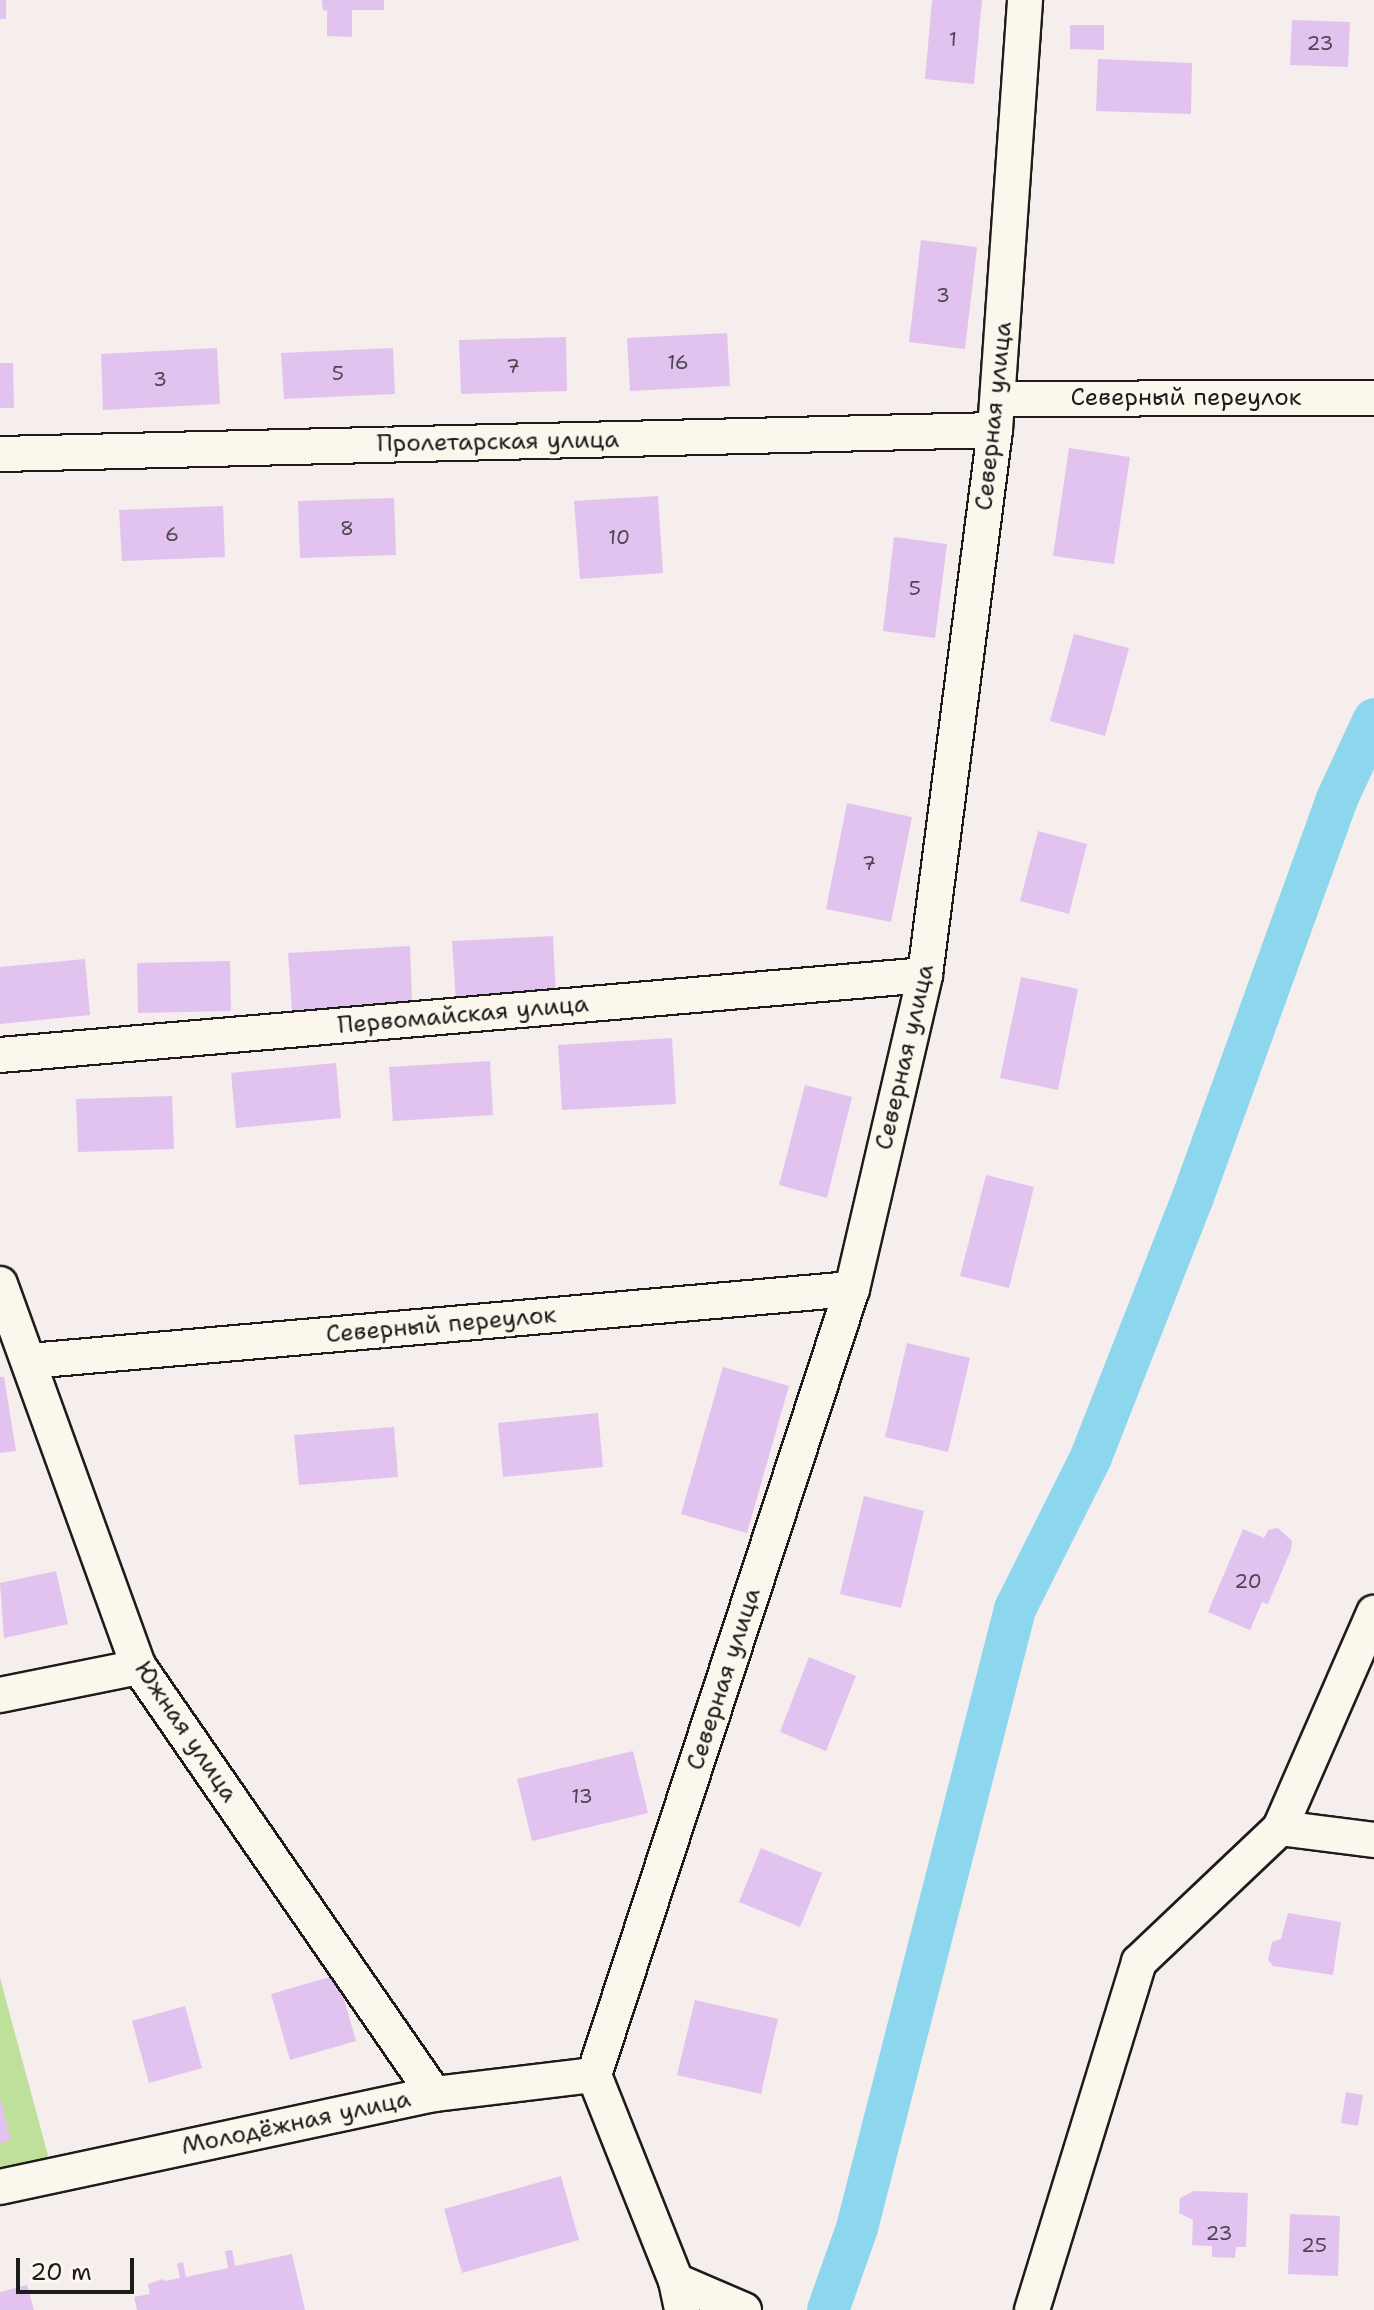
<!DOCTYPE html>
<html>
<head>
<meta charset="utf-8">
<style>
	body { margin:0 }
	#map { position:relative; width:1374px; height:2310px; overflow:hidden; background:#f6eded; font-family:"Shantell Sans",sans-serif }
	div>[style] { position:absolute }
	.green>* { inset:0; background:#bee09a }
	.canal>* { height:42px; margin:-21px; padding:0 21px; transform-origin:21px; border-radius:21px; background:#8cd7ed }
	.building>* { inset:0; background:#e2c3f0 }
	.roads { filter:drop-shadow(2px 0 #1c1c1c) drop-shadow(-2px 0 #1c1c1c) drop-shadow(0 2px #1c1c1c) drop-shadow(0 -2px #1c1c1c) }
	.minor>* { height:34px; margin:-17px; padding:0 17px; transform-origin:17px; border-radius:17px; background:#fbf7ec }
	span { translate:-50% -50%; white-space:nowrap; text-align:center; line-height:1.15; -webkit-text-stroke:8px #fbf7ec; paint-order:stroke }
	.number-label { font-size:20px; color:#4e4651 }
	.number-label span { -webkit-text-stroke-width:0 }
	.street-label { font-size:24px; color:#1c1c1c }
	.scale { position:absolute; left:16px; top:2258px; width:118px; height:36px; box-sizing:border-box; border:4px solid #1c1c1c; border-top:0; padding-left:10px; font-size:24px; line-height:28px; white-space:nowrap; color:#1c1c1c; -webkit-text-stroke:6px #fbf7ec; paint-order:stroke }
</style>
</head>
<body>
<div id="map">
	<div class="green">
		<div style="clip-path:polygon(0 1978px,50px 2163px,0 2175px)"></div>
	</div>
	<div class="canal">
		<div style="left:828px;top:2310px;width:87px;rotate:-70.5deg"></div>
		<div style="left:857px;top:2228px;width:639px;rotate:-75.68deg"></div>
		<div style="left:1015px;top:1609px;width:170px;rotate:-63.4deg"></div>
		<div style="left:1091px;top:1457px;width:279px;rotate:-68.6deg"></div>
		<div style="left:1193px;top:1197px;width:421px;rotate:-70.1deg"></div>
		<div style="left:1336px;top:801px;width:90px;rotate:-65.1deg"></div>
	</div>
	<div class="building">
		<div style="clip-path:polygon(0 0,6px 0,6px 19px,0 19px)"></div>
		<div style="clip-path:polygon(322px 0,384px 0,384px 10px,352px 10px,352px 37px,327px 36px,327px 10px,323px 11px)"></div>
		<div style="clip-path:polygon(932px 0,982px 0,974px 84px,925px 79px)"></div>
		<div style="clip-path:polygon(1292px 20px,1350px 22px,1348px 67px,1290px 65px)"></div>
		<div style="clip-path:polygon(1070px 25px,1104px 25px,1104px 50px,1070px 49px)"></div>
		<div style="clip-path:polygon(1098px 59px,1192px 63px,1191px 114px,1096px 111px)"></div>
		<div style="clip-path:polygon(921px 240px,977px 247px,965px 349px,909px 342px)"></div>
		<div style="clip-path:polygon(727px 333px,730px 386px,630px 391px,627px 338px)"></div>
		<div style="clip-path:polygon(566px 337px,567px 391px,461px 394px,459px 340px)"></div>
		<div style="clip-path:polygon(217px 348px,220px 404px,103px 410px,101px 354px)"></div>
		<div style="clip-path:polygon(393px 348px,395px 394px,284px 399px,281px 353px)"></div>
		<div style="clip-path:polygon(0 363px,13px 363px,14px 408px,0 408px)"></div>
		<div style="clip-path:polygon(1069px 448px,1130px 457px,1114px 564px,1053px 556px)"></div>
		<div style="clip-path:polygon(658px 496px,663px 573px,580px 579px,574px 501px)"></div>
		<div style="clip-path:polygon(394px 498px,396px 555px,300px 558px,298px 501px)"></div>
		<div style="clip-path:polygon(223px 506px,225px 557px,122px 561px,119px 510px)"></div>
		<div style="clip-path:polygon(894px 537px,947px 544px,935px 638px,883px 631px)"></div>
		<div style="clip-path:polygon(1074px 634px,1129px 648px,1105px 736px,1050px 721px)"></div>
		<div style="clip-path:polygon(847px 803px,912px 817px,891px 922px,826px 909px)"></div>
		<div style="clip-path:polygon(1038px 831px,1087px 844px,1069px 914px,1020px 901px)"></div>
		<div style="clip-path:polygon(553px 936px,556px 997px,456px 1002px,452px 941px)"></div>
		<div style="clip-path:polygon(410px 946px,412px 1005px,292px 1011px,288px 953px)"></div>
		<div style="clip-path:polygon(85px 959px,90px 1015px,0 1024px,0 967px)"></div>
		<div style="clip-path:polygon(230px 961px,231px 1011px,138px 1013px,137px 963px)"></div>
		<div style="clip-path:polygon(1021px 977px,1078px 989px,1058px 1090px,1000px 1078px)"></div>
		<div style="clip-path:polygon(672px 1038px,676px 1104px,562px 1110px,558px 1045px)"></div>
		<div style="clip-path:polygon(490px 1061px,493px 1115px,393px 1121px,389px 1067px)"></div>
		<div style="clip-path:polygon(336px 1063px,341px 1118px,236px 1128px,231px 1073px)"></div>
		<div style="clip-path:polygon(805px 1085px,852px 1097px,827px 1198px,779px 1185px)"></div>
		<div style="clip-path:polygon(172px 1096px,174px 1149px,78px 1152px,76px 1099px)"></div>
		<div style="clip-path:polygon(986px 1175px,1034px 1187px,1009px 1288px,960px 1276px)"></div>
		<div style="clip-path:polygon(907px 1343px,970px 1358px,948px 1452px,885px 1437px)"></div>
		<div style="clip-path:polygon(723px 1367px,789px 1386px,747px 1533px,681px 1514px)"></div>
		<div style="clip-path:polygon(0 1377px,4px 1377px,16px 1451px,0 1453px)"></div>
		<div style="clip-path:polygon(598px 1413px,603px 1467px,503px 1477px,498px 1423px)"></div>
		<div style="clip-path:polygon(394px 1427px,398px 1477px,299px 1485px,294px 1435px)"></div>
		<div style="clip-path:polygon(864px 1496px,924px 1511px,901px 1608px,840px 1594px)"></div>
		<div style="clip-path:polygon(1278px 1528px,1292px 1541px,1291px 1550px,1268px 1604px,1262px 1602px,1250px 1630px,1208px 1612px,1243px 1529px,1264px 1538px,1268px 1530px)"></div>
		<div style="clip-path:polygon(56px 1571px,68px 1624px,4px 1638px,0 1583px)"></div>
		<div style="clip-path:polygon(809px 1657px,856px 1676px,826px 1751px,780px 1732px)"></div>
		<div style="clip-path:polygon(633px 1751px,648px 1813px,532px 1841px,517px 1779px)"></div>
		<div style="clip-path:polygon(761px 1848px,822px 1873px,800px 1927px,739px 1902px)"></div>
		<div style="clip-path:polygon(1288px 1913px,1341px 1922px,1333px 1975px,1273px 1966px,1268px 1960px,1272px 1942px,1281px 1939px)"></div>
		<div style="clip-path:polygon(337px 1975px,356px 2041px,290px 2060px,271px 1994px)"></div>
		<div style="clip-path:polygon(695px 2000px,778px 2019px,761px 2094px,677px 2075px)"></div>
		<div style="clip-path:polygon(185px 2006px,202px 2068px,149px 2083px,132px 2021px)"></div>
		<div style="clip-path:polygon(1346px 2092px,1363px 2095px,1358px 2126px,1341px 2123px)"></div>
		<div style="clip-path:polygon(0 2097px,11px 2140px,0 2143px)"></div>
		<div style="clip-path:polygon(561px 2176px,579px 2240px,462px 2273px,444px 2209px)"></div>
		<div style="clip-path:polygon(1194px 2191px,1248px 2193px,1246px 2247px,1236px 2247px,1235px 2258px,1212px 2257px,1212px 2246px,1192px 2245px,1193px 2220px,1179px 2213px,1180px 2198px)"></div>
		<div style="clip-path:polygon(1290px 2214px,1340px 2216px,1338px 2276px,1288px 2274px)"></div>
		<div style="clip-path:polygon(232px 2250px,235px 2266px,292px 2254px,305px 2310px,137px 2310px,134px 2297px,150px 2294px,148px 2284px,163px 2279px,164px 2281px,180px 2278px,177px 2264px,183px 2262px,186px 2277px,228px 2268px,225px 2251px)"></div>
		<div style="clip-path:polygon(27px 2285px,34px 2310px,0 2310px,0 2292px)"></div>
	</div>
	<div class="roads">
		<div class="minor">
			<div style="left:998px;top:399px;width:376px;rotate:-0.2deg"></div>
			<div style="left:0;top:454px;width:995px;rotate:-1.38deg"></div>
			<div style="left:0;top:1055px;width:928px;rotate:-4.94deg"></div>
			<div style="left:0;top:1284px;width:407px;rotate:70.1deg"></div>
			<div style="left:139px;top:1667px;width:519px;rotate:55.36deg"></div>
			<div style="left:30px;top:1361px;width:825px;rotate:-5.01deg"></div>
			<div style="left:0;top:1695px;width:142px;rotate:-11.4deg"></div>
			<div style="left:1280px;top:1828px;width:95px;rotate:7.3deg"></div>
			<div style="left:594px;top:2075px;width:827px;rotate:-71.83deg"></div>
			<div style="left:852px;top:1289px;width:322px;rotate:-76.9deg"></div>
			<div style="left:925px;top:975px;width:549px;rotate:-82.68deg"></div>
			<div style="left:995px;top:430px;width:431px;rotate:-86deg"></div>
			<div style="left:594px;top:2075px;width:222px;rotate:68.3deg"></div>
			<div style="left:676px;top:2281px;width:30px;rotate:78deg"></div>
			<div style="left:0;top:2187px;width:444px;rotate:-12.1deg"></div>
			<div style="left:434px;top:2094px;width:161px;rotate:-6.8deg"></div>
			<div style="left:676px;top:2281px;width:74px;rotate:23.1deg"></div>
			<div style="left:1032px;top:2310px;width:364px;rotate:-72.9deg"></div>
			<div style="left:1139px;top:1962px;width:195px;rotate:-43.5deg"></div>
			<div style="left:1280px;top:1828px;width:235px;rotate:-66.4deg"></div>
		</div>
	</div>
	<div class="number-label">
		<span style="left:953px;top:39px">1</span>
		<span style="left:1320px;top:43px">23</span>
		<span style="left:943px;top:295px">3</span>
		<span style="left:678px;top:362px">16</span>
		<span style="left:513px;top:366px">7</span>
		<span style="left:338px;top:373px">5</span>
		<span style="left:160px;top:379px">3</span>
		<span style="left:347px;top:528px">8</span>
		<span style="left:172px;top:534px">6</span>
		<span style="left:619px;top:537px">10</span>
		<span style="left:915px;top:588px">5</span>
		<span style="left:869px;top:863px">7</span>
		<span style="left:1248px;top:1581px">20</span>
		<span style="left:582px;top:1796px">13</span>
		<span style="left:1219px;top:2233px">23</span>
		<span style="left:1314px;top:2245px">25</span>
	</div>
	<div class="street-label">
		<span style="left:1186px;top:398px">Северный переулок</span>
		<span style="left:994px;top:416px;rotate:-84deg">Северная улица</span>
		<span style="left:498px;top:442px;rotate:-1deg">Пролетарская улица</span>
		<span style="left:463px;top:1015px;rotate:-5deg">Первомайская улица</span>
		<span style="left:905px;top:1057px;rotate:-77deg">Северная улица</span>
		<span style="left:441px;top:1325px;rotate:-5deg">Северный переулок</span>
		<span style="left:724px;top:1679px;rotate:-72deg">Северная улица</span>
		<span style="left:186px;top:1732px;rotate:56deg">Южная улица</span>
		<span style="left:296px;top:2123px;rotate:-12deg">Молодёжная улица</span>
	</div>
	<div class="scale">20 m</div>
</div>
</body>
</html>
